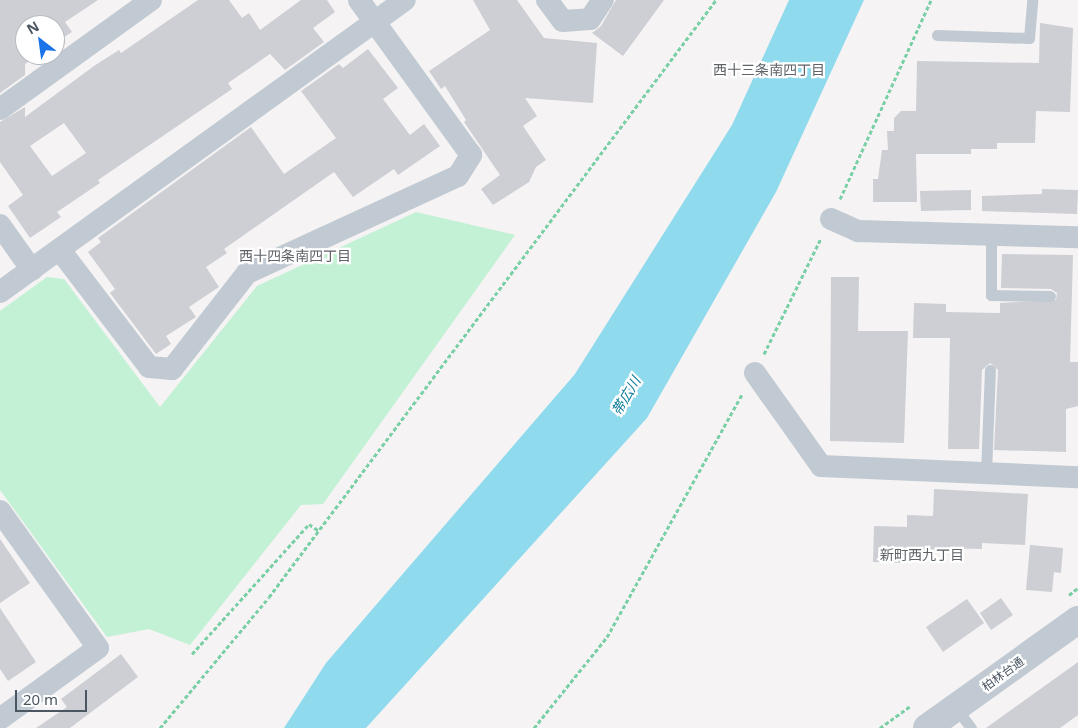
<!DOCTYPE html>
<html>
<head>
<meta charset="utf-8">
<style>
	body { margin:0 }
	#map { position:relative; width:1078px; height:728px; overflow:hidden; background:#f5f3f3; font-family:"Noto Sans","Noto Sans JP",sans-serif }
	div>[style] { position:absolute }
	.green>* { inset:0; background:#c3f1d5 }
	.water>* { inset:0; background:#90daee }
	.building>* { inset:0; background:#cdcfd5 }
	.path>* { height:3px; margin-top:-1.5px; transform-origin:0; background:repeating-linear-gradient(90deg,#7ad0a6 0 4px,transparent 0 6.5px) }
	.service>* { height:11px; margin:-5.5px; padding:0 5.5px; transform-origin:5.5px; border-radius:5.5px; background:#c1cad2 }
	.minor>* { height:22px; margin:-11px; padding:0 11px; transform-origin:11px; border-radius:11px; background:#c1cad2 }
	.tertiary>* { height:28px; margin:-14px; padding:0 14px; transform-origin:14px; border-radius:14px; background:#c1cad2 }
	span { translate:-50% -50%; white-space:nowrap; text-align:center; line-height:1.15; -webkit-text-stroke:4.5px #fff; paint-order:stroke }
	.street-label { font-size:12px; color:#4a5661 }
	.neighbourhood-label { font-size:14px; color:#5f6368 }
	.water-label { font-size:14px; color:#0c7c9b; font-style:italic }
	.north { position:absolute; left:15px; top:15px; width:50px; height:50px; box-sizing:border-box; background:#fff; border:1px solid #b7bbc0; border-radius:50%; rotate:330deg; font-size:14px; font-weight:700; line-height:20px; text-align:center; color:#4a5661 }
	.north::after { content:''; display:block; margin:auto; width:18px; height:22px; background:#1a73e8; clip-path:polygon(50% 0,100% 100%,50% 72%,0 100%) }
	.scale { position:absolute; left:15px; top:690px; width:72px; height:22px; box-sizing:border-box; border:2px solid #4a5661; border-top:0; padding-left:6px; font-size:15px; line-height:18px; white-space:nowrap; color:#4a5661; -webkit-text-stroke:4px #fff; paint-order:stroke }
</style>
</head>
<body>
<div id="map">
	<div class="green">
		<div style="clip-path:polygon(416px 212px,515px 235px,323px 504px,301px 505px,190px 645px,149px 629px,107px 637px,0 490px,0 311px,47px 277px,64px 279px,160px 407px,257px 286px)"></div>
	</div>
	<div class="water">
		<div style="clip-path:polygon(789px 0,864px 0,776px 192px,647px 418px,366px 728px,284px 728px,326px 663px,575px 374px,732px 125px)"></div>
	</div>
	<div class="building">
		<div style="clip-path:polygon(0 0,98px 0,65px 22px,72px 32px,55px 43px,55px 25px,25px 25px,25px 55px,38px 55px,25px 64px,25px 75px,0 93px)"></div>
		<div style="clip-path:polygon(evenodd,198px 0,229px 0,242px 18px,249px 13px,260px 30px,301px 0,327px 0,335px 12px,313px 28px,324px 42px,285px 70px,270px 54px,228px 83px,232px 89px,98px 180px,100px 183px,57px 212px,61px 217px,30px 238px,8px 206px,23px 195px,0 162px,0 122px,25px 107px,25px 117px,94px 66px,119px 50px,121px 53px,198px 0,64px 123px,86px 153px,52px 176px,30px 146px,64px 123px)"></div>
		<div style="clip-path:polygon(473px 0,517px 0,544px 38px,597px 43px,593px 103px,525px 98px,537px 116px,523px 126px,546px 160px,536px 167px,529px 182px,493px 205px,481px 189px,500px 175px,464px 122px,466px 120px,445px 86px,441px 89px,429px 71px,490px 30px)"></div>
		<div style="clip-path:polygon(616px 0,664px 0,623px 56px,592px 33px,601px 26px)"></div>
		<div style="clip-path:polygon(1040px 23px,1073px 28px,1070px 112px,1036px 111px,1035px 143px,997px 143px,997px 149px,971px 149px,971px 154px,916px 154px,917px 202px,873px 202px,873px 179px,878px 179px,882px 150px,888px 150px,887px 131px,894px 131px,894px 118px,901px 111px,916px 111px,917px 61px,1039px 63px)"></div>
		<div style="clip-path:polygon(368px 49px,398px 88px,383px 99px,410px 135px,424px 124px,440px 146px,398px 175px,394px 169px,353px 197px,334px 172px,224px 249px,227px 253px,206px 267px,219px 287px,189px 307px,196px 317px,166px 336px,171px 344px,156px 354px,110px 293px,115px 289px,88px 252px,101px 242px,98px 238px,251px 127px,284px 174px,336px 138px,301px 91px,339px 64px,343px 68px)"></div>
		<div style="clip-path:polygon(1042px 189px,1078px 190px,1077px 214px,982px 211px,982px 196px,1042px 194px)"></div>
		<div style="clip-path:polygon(971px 190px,971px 210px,921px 211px,920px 191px)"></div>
		<div style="clip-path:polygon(1002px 254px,1073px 255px,1070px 362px,1078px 362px,1078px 406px,1066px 409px,1066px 452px,994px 450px,998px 370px,990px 363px,982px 370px,979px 449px,948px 449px,950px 338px,913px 338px,914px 303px,946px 304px,946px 312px,1000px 313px,1000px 303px,1056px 300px,1057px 293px,1051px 289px,1001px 288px)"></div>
		<div style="clip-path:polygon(831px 277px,859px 277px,858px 331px,908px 331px,904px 443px,830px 441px)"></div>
		<div style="clip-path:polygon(934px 489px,1028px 494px,1025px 545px,982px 543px,982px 549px,936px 548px,936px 552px,906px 552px,906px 563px,873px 562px,874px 526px,907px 527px,907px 515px,933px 516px)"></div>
		<div style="clip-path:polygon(0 539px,30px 583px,0 603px)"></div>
		<div style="clip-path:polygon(1030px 545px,1063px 548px,1061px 573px,1054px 572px,1052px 592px,1026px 590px)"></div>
		<div style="clip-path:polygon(1001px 598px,1013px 615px,991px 630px,980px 613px)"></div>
		<div style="clip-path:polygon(967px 599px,984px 623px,943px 652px,926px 627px)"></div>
		<div style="clip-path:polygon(0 608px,36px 662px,8px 681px,0 669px)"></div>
		<div style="clip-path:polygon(121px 654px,138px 677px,70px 728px,36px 728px,67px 707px,61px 699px)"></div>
		<div style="clip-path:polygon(1078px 662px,1078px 715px,1060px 728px,986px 728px)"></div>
	</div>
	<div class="path">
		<div style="left:840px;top:199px;width:219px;rotate:-65.4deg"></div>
		<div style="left:764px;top:354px;width:129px;rotate:-63.8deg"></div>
		<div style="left:1069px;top:595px;width:11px;rotate:-38deg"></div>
		<div style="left:192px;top:654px;width:175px;rotate:-48deg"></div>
		<div style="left:309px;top:524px;width:11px;rotate:34deg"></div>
		<div style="left:160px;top:728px;width:170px;rotate:-50.2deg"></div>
		<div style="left:269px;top:597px;width:746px;rotate:-53.18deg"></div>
		<div style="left:534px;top:728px;width:117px;rotate:-51.3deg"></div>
		<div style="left:607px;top:637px;width:278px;rotate:-60.9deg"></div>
		<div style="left:880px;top:728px;width:37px;rotate:-36deg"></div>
	</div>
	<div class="service">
		<div style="left:937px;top:35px;width:92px;rotate:1.9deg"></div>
		<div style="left:1029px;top:38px;width:38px;rotate:-85deg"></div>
		<div style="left:991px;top:234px;width:61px;rotate:90deg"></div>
		<div style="left:991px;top:295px;width:59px;rotate:1deg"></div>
		<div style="left:986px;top:473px;width:103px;rotate:-87.8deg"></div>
		<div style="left:956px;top:708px;width:25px;rotate:53deg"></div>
	</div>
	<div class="minor">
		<div style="left:547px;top:0;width:26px;rotate:53deg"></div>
		<div style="left:563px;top:21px;width:27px;rotate:-4deg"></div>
		<div style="left:590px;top:19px;width:23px;rotate:-56deg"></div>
		<div style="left:0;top:109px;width:186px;rotate:-35.8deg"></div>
		<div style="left:831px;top:219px;width:30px;rotate:24deg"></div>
		<div style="left:858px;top:231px;width:220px;rotate:1.6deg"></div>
		<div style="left:0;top:225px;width:55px;rotate:54.6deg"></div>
		<div style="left:60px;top:250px;width:147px;rotate:52.7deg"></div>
		<div style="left:149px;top:367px;width:23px;rotate:5deg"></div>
		<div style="left:172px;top:369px;width:122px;rotate:-52deg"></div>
		<div style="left:247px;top:273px;width:232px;rotate:-24.7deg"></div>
		<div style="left:458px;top:176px;width:25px;rotate:-58deg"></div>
		<div style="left:471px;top:155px;width:191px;rotate:-125.9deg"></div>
		<div style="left:0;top:292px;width:499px;rotate:-35.8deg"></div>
		<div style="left:755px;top:373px;width:114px;rotate:54.6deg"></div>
		<div style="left:821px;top:466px;width:257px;rotate:2.5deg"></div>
		<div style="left:0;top:511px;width:168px;rotate:54.4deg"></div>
		<div style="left:98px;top:648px;width:121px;rotate:144.1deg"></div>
	</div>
	<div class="tertiary">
		<div style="left:927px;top:728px;width:186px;rotate:-35.6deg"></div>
	</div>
	<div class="street-label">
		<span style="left:1003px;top:674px;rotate:-36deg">柏林台通</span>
	</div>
	<div class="neighbourhood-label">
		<span style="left:769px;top:70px">西十三条南四丁目</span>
		<span style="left:295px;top:256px">西十四条南四丁目</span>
		<span style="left:922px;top:555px">新町西九丁目</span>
	</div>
	<div class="water-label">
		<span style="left:626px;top:396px;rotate:-59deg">帯広川</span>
	</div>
	<div class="north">N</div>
	<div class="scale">20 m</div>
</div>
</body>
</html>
